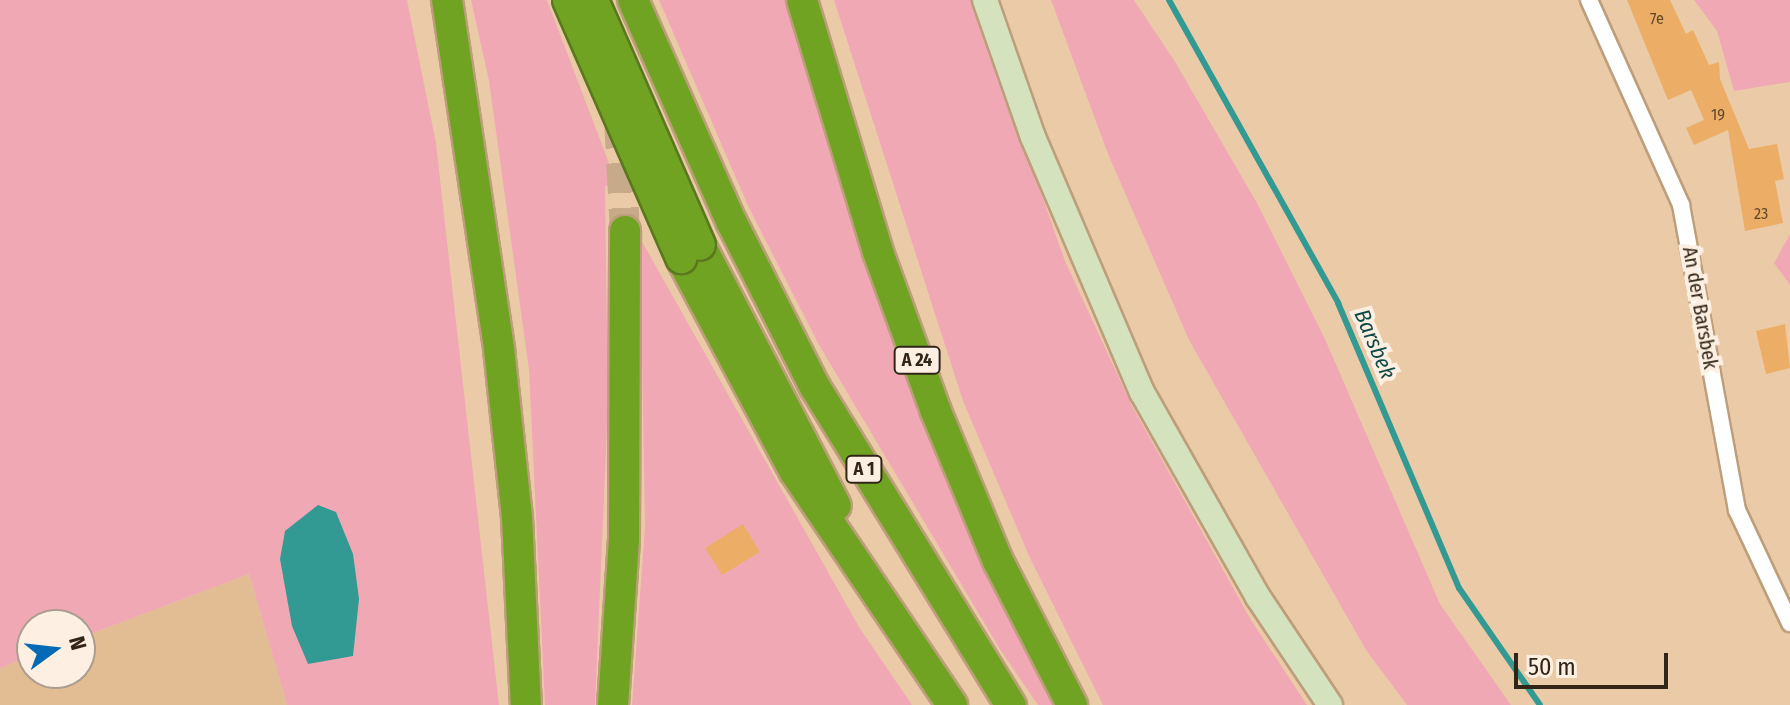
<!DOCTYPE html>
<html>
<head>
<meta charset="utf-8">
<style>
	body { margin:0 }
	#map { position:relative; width:1790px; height:705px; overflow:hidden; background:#ebcba7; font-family:"Fira Sans Condensed",sans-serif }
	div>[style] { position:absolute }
	.built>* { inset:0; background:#e2bd94 }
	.green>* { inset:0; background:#f0a9b4 }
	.water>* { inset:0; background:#339993 }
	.stream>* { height:6px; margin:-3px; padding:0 3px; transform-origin:3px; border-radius:3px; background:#339993 }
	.building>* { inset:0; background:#ecae66 }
	.highway-tunnel>* { height:30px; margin-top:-15px; transform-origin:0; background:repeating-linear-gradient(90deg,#c6aa8a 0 30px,transparent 0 45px) }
	.roads { filter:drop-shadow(2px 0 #bd9e7b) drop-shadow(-2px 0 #bd9e7b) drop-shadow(0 2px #bd9e7b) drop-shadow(0 -2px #bd9e7b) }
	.street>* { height:16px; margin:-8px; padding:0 8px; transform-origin:8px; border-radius:8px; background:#fff }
	.secondary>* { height:24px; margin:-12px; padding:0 12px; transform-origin:12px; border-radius:12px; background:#d4e3bd }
	.highway>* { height:30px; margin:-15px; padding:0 15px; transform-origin:15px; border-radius:15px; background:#71a323 }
	.bridges { filter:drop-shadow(2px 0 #5b771f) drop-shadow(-2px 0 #5b771f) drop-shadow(0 2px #5b771f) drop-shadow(0 -2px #5b771f) }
	.highway-bridge>* { height:30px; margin:-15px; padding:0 15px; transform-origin:15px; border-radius:15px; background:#71a323 }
	span { translate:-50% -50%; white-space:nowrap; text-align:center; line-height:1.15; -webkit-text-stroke:8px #fdefe1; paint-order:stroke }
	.number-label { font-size:16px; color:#60472b }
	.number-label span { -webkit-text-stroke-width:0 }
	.shield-label span { padding:2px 6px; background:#fdefe1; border:2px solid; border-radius:6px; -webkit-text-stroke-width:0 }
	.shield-label { font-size:18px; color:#312517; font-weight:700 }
	.street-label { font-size:20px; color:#312517 }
	.water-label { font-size:22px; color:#0f4a47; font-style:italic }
	.north { position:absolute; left:16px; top:609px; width:80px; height:80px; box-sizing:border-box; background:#fdefe1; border:2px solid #ab9e90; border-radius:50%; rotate:75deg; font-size:22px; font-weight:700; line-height:32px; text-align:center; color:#312517 }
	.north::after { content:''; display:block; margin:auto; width:28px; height:36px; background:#006ab6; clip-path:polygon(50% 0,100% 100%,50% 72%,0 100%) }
	.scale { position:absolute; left:1514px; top:653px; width:154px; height:36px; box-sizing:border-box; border:4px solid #312517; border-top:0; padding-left:10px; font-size:24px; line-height:28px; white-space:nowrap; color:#312517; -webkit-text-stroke:6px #fdefe1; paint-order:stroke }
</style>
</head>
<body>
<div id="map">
	<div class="built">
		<div style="clip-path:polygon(249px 574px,287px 705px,0 705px,0 668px,32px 656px,32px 673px,80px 673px,80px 638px)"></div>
	</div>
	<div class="green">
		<div style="clip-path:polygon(0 0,407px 0,436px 143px,499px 705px,287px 705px,249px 574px,80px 638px,80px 625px,32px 625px,32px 656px,0 668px)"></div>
		<div style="clip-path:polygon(471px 0,547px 0,617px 184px,605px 186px,608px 405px,595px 705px,545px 705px,529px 370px,489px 81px)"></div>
		<div style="clip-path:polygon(659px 0,785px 0,867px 258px,1059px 705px,1038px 705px,1001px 651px,819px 345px,749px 208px)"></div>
		<div style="clip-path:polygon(834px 0,973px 0,1065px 261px,1131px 404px,1251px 620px,1307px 705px,1103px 705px,1029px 556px,963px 401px)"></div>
		<div style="clip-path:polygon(1051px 0,1134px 0,1174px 60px,1257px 203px,1325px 339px,1440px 604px,1511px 705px,1407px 705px,1366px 650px,1189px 340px,1108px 154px)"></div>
		<div style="clip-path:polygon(1694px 0,1790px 0,1790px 82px,1734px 91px,1717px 31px)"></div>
		<div style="clip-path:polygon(1790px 234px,1790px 285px,1774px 263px)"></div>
		<div style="clip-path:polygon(640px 238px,859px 627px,912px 705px,632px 705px,645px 527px)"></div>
	</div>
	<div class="water">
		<div style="clip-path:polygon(318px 505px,336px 512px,353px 554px,359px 599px,353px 656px,308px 664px,292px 626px,280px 559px,285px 531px)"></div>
	</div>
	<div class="stream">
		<div style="left:1169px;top:0;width:347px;rotate:60.8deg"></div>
		<div style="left:1338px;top:303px;width:310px;rotate:67deg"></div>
		<div style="left:1459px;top:588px;width:142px;rotate:55.3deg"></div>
	</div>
	<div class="building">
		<div style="clip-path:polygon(1627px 0,1670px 0,1686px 34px,1693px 30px,1709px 65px,1719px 62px,1720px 79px,1749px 149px,1777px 144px,1784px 179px,1775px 181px,1783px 223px,1745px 231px,1728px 130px,1694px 145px,1686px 128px,1704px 120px,1691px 90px,1668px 100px)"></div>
		<div style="clip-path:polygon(1785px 324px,1790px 368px,1766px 374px,1756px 331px)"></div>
		<div style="clip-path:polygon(743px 524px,760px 552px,722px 575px,705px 548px)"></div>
	</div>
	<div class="highway-tunnel">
		<div style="left:619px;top:118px;width:113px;rotate:87deg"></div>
	</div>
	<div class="roads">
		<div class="street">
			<div style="left:1589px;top:0;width:225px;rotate:65.8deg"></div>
			<div style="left:1681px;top:205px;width:310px;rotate:79.6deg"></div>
			<div style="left:1737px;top:510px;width:125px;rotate:64.9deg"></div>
		</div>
		<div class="secondary">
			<div style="left:985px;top:0;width:145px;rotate:70.7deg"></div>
			<div style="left:1033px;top:137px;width:277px;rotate:66.9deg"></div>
			<div style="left:1142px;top:392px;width:236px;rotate:60.5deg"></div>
			<div style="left:1258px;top:597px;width:130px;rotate:56.3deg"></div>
		</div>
		<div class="highway">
			<div style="left:447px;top:0;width:353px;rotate:81.5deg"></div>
			<div style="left:499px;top:349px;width:169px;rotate:83.9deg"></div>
			<div style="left:517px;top:517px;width:188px;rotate:87.3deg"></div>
			<div style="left:633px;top:0;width:244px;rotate:66.1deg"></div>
			<div style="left:732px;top:223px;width:184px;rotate:63.2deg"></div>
			<div style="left:815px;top:387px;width:374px;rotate:58.4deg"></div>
			<div style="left:802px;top:0;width:263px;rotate:73.2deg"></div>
			<div style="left:878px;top:252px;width:167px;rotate:70deg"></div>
			<div style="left:935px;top:409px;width:165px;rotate:67.5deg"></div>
			<div style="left:998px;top:561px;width:162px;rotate:62.8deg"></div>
			<div style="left:700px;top:245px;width:294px;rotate:62.5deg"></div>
			<div style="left:681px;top:258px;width:242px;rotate:62deg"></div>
			<div style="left:795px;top:472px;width:281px;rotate:56deg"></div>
			<div style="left:613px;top:705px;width:166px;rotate:-86.2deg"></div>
			<div style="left:624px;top:539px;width:308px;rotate:-89.8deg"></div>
		</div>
	</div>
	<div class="bridges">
		<div class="highway-bridge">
			<div style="left:568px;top:0;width:282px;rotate:66.3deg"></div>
			<div style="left:593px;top:0;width:267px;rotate:66.4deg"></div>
		</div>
	</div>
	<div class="number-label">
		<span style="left:1657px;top:19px">7e</span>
		<span style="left:1718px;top:115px">19</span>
		<span style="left:1761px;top:214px">23</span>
	</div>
	<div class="shield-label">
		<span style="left:917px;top:360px">A 24</span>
		<span style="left:864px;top:469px">A 1</span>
	</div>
	<div class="street-label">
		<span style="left:1700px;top:308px;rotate:80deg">An der Barsbek</span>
	</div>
	<div class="water-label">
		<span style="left:1375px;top:344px;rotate:67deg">Barsbek</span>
	</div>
	<div class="north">N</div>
	<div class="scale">50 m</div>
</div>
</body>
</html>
